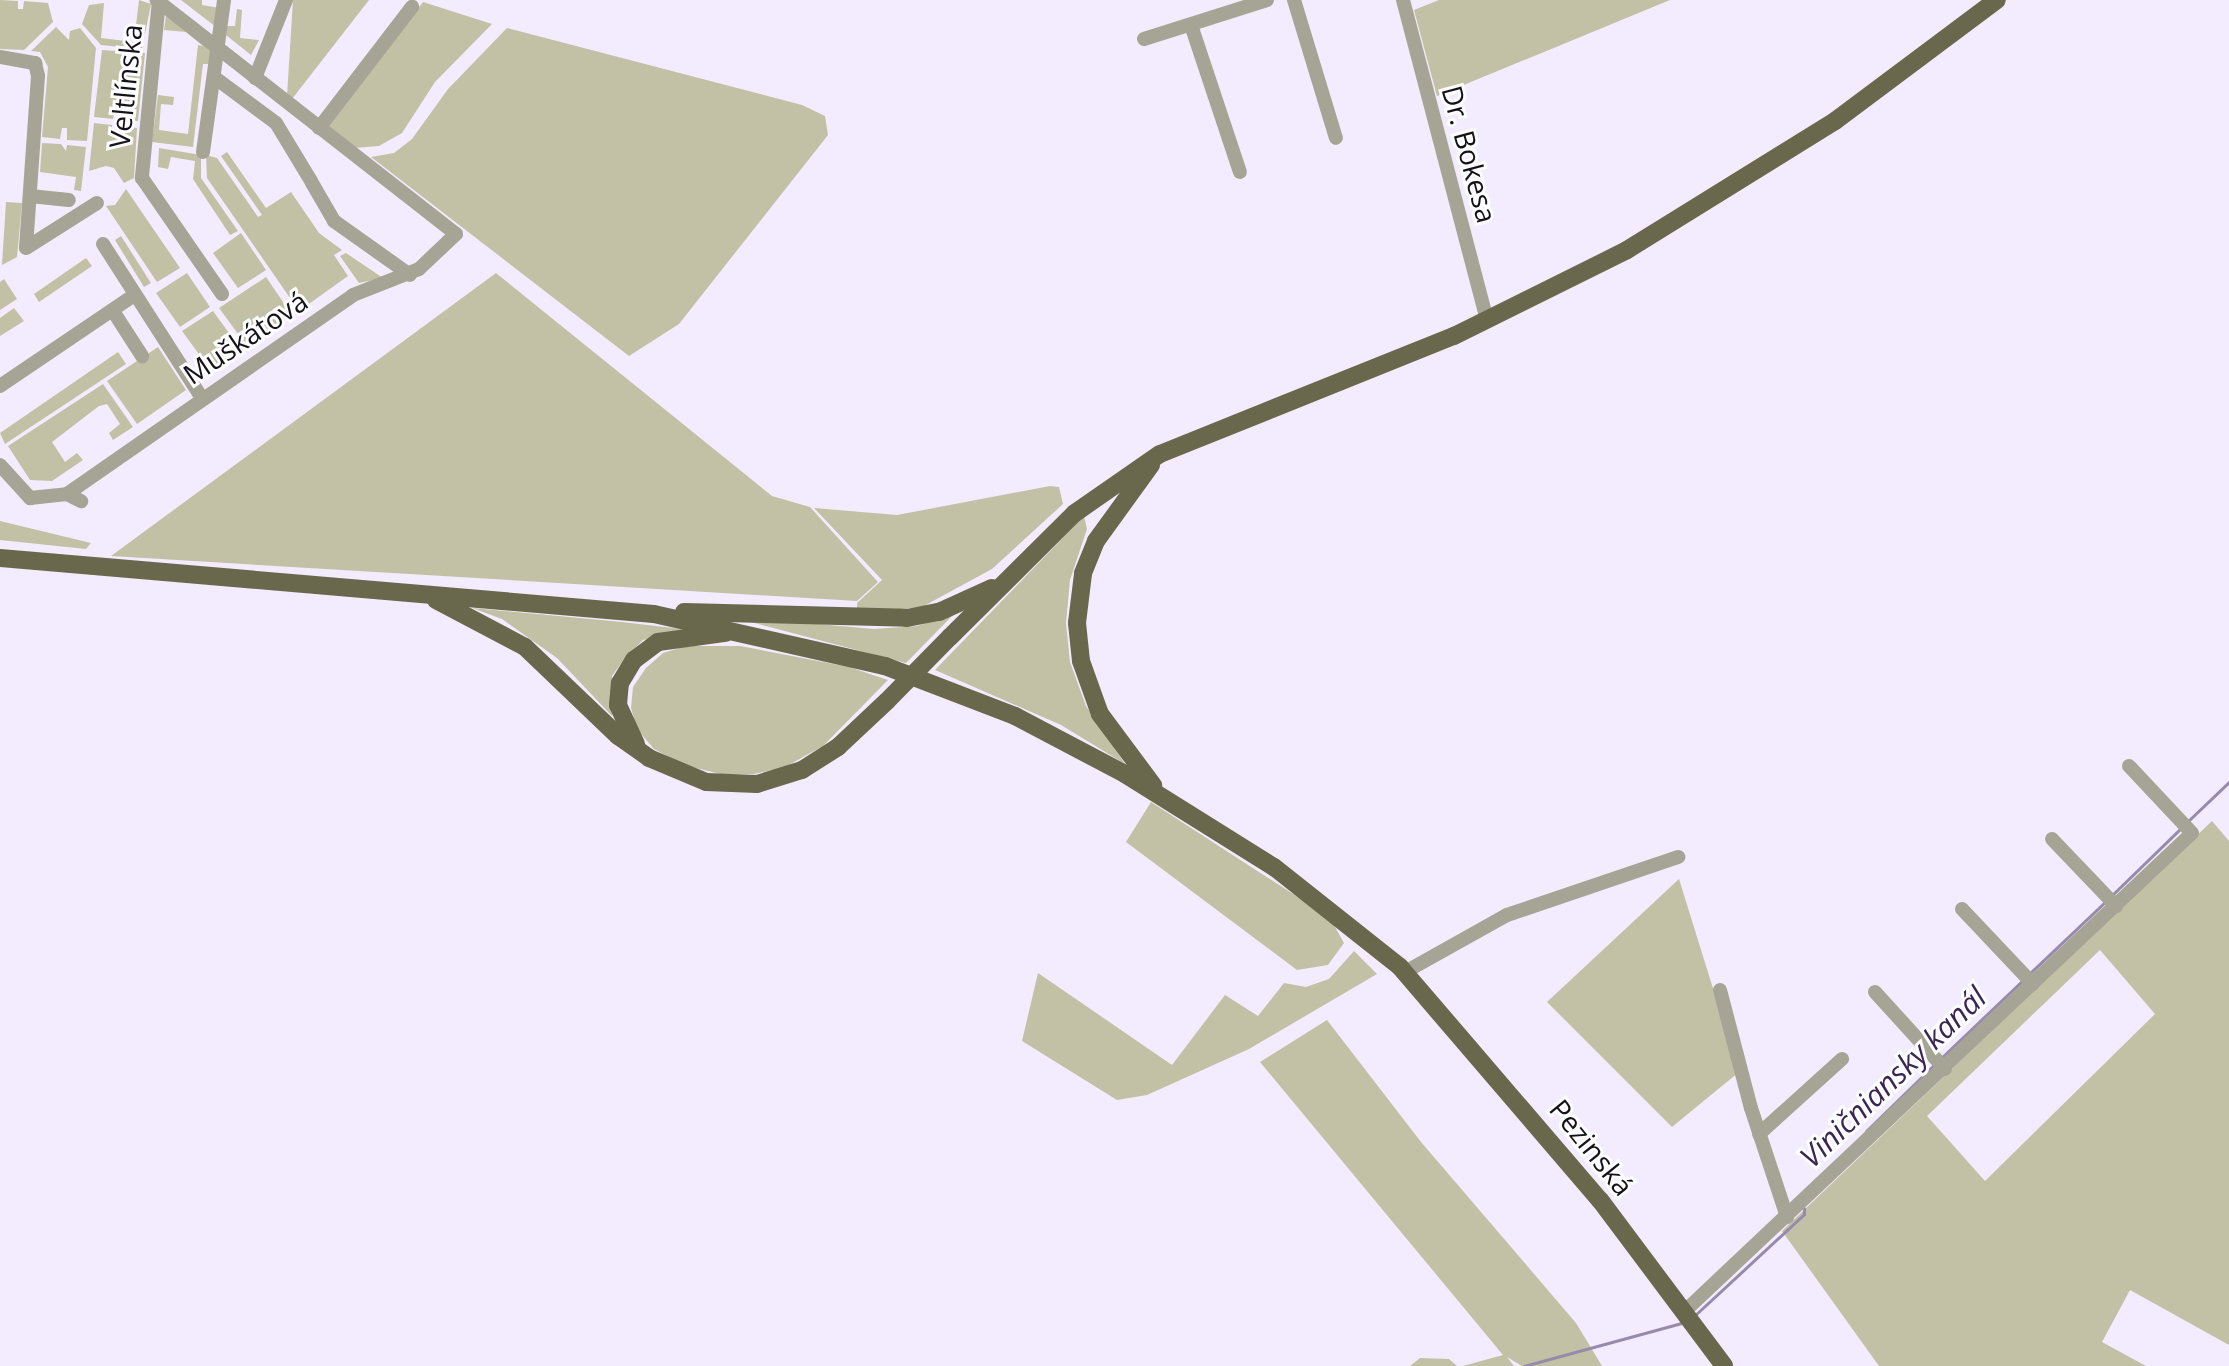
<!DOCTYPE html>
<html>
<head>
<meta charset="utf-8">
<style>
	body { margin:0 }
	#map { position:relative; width:2229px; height:1366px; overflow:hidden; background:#f2ecfe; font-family:"Open Sans",sans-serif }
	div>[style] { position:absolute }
	.green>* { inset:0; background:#c2c1a5 }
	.stream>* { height:3px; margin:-1.5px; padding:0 1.5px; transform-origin:1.5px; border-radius:1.5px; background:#978bac }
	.minor>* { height:14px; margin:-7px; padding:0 7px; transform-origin:7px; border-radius:7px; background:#a6a595 }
	.major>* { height:18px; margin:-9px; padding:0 9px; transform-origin:9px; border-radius:9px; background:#6a684c }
	.major-bridge>* { height:18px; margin:-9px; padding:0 9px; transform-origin:9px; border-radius:9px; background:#6a684c }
	span { translate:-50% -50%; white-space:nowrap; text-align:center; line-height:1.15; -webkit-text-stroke:6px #fdfdfd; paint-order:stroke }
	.street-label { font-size:28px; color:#141218 }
	.water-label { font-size:30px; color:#392653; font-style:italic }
</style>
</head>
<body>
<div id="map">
	<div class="green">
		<div style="clip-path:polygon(0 0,18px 1px,18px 9px,23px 9px,24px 1px,48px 3px,53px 22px,24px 50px,0 49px)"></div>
		<div style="clip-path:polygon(139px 0,151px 4px,142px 49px,101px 45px,82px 24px,89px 5px,104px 3px,101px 38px,134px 42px)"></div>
		<div style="clip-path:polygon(181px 0,202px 0,202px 5px,220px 8px,216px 27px)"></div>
		<div style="clip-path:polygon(293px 0,369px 0,292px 99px,287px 96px)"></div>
		<div style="clip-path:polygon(1439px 0,1670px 0,1437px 96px,1414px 10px)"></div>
		<div style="clip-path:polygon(423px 2px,492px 24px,435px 82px,402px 133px,379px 146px,354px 148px,329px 126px)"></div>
		<div style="clip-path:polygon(237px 9px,242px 10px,240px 38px,259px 40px,251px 55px,226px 35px,227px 26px,235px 26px)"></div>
		<div style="clip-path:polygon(166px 15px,212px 48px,210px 64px,203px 64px,193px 147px,152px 142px,158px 95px,174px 97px,173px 105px,161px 104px,159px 130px,188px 134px,198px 45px,203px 46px,186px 32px,164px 30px)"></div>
		<div style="clip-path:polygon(56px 27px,69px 40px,70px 31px,80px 28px,96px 48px,87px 141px,67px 140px,67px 128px,62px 128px,60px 139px,42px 137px,48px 67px,40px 52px,31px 51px)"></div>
		<div style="clip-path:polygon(507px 28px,802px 105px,825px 116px,828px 135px,679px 324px,629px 356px,371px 157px,394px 153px,412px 139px,448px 89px)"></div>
		<div style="clip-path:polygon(102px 50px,145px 53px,138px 121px,119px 119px,121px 106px,116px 105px,113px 119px,94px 117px)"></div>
		<div style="clip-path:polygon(94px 123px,112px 125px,112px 136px,118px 136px,119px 126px,137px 128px,134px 178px,124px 183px,114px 168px,106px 166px,89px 171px)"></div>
		<div style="clip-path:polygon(42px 143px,61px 144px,66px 151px,67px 145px,86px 147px,81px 191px,74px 190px,76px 177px,40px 172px)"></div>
		<div style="clip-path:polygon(159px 148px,201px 155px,201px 178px,238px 231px,230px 235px,193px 179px,195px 161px,171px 157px,168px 169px,158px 167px)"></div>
		<div style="clip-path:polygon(227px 152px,266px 208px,291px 192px,319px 233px,342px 250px,334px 255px,348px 276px,299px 311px,207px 178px,206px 155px,217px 158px,258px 217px,262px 215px,221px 156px)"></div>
		<div style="clip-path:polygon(126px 189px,180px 268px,157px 282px,106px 206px,115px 205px)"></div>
		<div style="clip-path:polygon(6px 202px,22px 203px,17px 257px,2px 265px)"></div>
		<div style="clip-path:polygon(241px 233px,266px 270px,238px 288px,213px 253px)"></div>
		<div style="clip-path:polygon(121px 236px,151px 283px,144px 287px,115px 240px)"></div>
		<div style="clip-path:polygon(346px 253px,383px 278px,359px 283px,340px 256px)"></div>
		<div style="clip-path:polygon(86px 258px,92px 266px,39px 302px,34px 294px)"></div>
		<div style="clip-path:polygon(187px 273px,210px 307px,180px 327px,156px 293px)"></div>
		<div style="clip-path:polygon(496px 273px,772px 496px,810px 507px,878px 582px,857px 601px,111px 556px)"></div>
		<div style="clip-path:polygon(266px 277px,292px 315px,247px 346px,219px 308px)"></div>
		<div style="clip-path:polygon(4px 279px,17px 299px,0 310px,0 282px)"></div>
		<div style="clip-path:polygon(14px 308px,24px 321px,0 336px,0 318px)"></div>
		<div style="clip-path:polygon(213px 311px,242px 351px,212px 372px,182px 331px)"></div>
		<div style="clip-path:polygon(158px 347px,186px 390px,137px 424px,107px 381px)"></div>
		<div style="clip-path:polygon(118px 352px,126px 364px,5px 444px,0 433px)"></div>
		<div style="clip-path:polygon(103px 384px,133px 427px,113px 440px,109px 433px,120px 424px,107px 404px,99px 406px,52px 442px,65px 462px,77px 453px,83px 460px,52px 481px,30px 480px,8px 446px)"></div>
		<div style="clip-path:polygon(1050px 486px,1059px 487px,1063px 504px,992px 569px,922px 607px,868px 612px,857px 613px,857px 603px,882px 580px,814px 508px,897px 515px)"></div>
		<div style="clip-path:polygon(1084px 516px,1087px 529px,1070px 580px,1066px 623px,1070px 662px,1086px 706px,1125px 764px,1061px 725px,935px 670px)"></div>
		<div style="clip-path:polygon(0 521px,91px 543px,86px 549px,0 540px)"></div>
		<div style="clip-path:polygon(472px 608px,622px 622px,690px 630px,643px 640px,624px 659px,612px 676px,612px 716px,557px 658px,502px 619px)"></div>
		<div style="clip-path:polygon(953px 615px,906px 663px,728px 616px,874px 629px,917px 626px)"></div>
		<div style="clip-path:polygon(686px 646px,740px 646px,849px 667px,888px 680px,823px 746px,785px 767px,754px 774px,720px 774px,684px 765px,654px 749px,637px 729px,631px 708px,633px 687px,646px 668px,663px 653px)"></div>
		<div style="clip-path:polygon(1151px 802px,1330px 918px,1344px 943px,1328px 965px,1297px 970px,1126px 842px)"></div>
		<div style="clip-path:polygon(evenodd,2212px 821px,2229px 841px,2229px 1345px,2130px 1290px,2102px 1342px,2146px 1366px,1879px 1366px,1782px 1231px,2212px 821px,2100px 950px,2155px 1014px,1985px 1181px,1927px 1116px,2100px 950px)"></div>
		<div style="clip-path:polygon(1679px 879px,1739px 1072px,1672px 1127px,1547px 1002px)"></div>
		<div style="clip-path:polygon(1354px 951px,1377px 974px,1249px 1049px,1147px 1095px,1117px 1100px,1022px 1041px,1038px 973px,1172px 1065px,1225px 995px,1258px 1016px,1284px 983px,1306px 987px,1329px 979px)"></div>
		<div style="clip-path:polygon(1327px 1020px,1421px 1142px,1576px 1323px,1602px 1366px,1522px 1366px,1507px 1357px,1514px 1366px,1463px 1366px,1503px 1355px,1260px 1062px)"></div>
		<div style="clip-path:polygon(1420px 1358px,1449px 1359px,1457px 1366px,1410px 1366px)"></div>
	</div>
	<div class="stream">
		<div style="left:2188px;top:821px;width:57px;rotate:-43.6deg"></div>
		<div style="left:2111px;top:896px;width:96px;rotate:-44.2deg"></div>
		<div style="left:2030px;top:973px;width:105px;rotate:-43.5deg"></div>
		<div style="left:1940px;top:1059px;width:113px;rotate:-43.6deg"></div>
		<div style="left:1866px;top:1131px;width:96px;rotate:-44.2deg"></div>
		<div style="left:1694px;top:1316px;width:150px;rotate:-42.8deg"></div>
		<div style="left:1804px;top:1214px;width:6px;rotate:-90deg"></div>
		<div style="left:1524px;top:1366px;width:167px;rotate:-15.3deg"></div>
	</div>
	<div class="minor">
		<div style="left:159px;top:0;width:179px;rotate:95.5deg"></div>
		<div style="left:142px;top:178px;width:141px;rotate:55.4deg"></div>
		<div style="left:1294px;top:0;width:144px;rotate:73.1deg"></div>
		<div style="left:1403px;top:0;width:332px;rotate:75.3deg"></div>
		<div style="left:1191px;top:25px;width:155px;rotate:71.6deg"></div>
		<div style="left:1144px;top:39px;width:129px;rotate:-17.6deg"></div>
		<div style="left:0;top:57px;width:36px;rotate:10deg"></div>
		<div style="left:35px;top:63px;width:13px;rotate:77deg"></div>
		<div style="left:38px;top:76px;width:172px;rotate:94deg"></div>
		<div style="left:214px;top:77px;width:77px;rotate:36.6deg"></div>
		<div style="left:276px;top:123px;width:68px;rotate:58.9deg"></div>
		<div style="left:255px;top:78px;width:84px;rotate:-68.3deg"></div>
		<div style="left:319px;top:128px;width:153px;rotate:-52.5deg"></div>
		<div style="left:203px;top:152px;width:153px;rotate:-82.1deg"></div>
		<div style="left:312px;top:183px;width:44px;rotate:59.9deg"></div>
		<div style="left:334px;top:221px;width:93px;rotate:35.4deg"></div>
		<div style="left:30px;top:196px;width:39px;rotate:6deg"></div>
		<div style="left:103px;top:244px;width:183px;rotate:57.3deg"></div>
		<div style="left:26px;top:248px;width:84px;rotate:-32.4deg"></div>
		<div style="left:113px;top:311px;width:54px;rotate:57.2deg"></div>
		<div style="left:0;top:386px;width:161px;rotate:-34.1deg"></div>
		<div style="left:0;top:465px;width:45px;rotate:47.7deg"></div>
		<div style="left:30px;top:498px;width:37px;rotate:-6deg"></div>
		<div style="left:67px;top:494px;width:16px;rotate:27deg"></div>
		<div style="left:67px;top:494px;width:348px;rotate:-34.8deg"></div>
		<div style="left:353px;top:295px;width:71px;rotate:-21.5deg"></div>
		<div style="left:419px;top:269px;width:51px;rotate:-43.4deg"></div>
		<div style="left:456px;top:234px;width:380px;rotate:-142deg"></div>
		<div style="left:2052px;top:839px;width:93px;rotate:46.3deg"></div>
		<div style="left:1962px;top:909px;width:103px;rotate:46.6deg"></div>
		<div style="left:1405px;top:972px;width:117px;rotate:-29.2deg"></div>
		<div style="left:1507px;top:915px;width:181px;rotate:-18.7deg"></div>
		<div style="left:1720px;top:990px;width:122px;rotate:75.3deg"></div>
		<div style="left:1751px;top:1108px;width:115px;rotate:71.7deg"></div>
		<div style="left:1875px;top:992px;width:104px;rotate:47.7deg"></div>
		<div style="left:1759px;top:1134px;width:112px;rotate:-42.1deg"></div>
		<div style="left:1686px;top:1310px;width:695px;rotate:-43.31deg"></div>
		<div style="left:2192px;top:833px;width:92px;rotate:-133.2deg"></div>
	</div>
	<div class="major">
		<div style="left:1151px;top:465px;width:94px;rotate:125.9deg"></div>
		<div style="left:1096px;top:541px;width:35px;rotate:112deg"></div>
		<div style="left:1083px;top:574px;width:49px;rotate:97deg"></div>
		<div style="left:1077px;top:623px;width:38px;rotate:84deg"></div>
		<div style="left:1081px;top:661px;width:56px;rotate:70.3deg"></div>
		<div style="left:1100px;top:714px;width:89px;rotate:53.3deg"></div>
		<div style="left:0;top:558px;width:656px;rotate:4.89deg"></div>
		<div style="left:654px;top:614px;width:237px;rotate:12.7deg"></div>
		<div style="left:885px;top:666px;width:139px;rotate:21deg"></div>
		<div style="left:1015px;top:716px;width:124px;rotate:27.8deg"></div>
		<div style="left:1125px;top:774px;width:176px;rotate:32deg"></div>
		<div style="left:1274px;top:867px;width:161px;rotate:38.4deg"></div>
		<div style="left:1400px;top:967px;width:307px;rotate:49.4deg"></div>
		<div style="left:1600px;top:1200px;width:207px;rotate:53.2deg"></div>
		<div style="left:436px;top:600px;width:101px;rotate:27.8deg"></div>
		<div style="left:525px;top:647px;width:129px;rotate:43.7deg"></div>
		<div style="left:618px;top:736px;width:38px;rotate:35deg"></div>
		<div style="left:649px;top:758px;width:62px;rotate:22.8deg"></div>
		<div style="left:706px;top:782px;width:51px;rotate:2.2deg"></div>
		<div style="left:757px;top:784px;width:47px;rotate:-17.3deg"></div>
		<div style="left:802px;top:770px;width:43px;rotate:-32.6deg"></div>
		<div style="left:838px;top:747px;width:67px;rotate:-43.2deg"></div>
		<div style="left:684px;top:612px;width:223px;rotate:1.5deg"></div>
		<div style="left:907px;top:618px;width:33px;rotate:-11deg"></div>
		<div style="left:939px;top:612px;width:58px;rotate:-24.4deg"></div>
		<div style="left:950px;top:637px;width:176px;rotate:-44.8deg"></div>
		<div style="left:1075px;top:513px;width:103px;rotate:-34.8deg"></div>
		<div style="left:1160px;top:454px;width:317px;rotate:-21.9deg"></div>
		<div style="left:1454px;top:336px;width:193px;rotate:-26.4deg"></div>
		<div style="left:1627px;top:250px;width:245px;rotate:-31.8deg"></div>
		<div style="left:1835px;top:121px;width:202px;rotate:-36.8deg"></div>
		<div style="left:636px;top:744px;width:43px;rotate:-114.8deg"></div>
		<div style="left:618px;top:705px;width:22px;rotate:-85deg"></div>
		<div style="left:620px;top:683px;width:27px;rotate:-59deg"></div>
		<div style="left:634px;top:660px;width:30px;rotate:-37deg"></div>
		<div style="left:658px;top:642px;width:68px;rotate:-7.7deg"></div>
	</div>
	<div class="major-bridge">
		<div style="left:887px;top:701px;width:90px;rotate:-45.5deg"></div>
	</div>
	<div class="street-label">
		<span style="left:125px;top:86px;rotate:-84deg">Veltlínska</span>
		<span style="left:1470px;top:154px;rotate:75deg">Dr. Bokesa</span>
		<span style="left:245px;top:337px;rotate:-34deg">Muškátová</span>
		<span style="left:1592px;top:1147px;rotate:51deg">Pezinská</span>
	</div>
	<div class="water-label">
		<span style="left:1893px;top:1077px;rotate:-44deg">Viničniansky kanál</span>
	</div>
</div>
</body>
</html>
